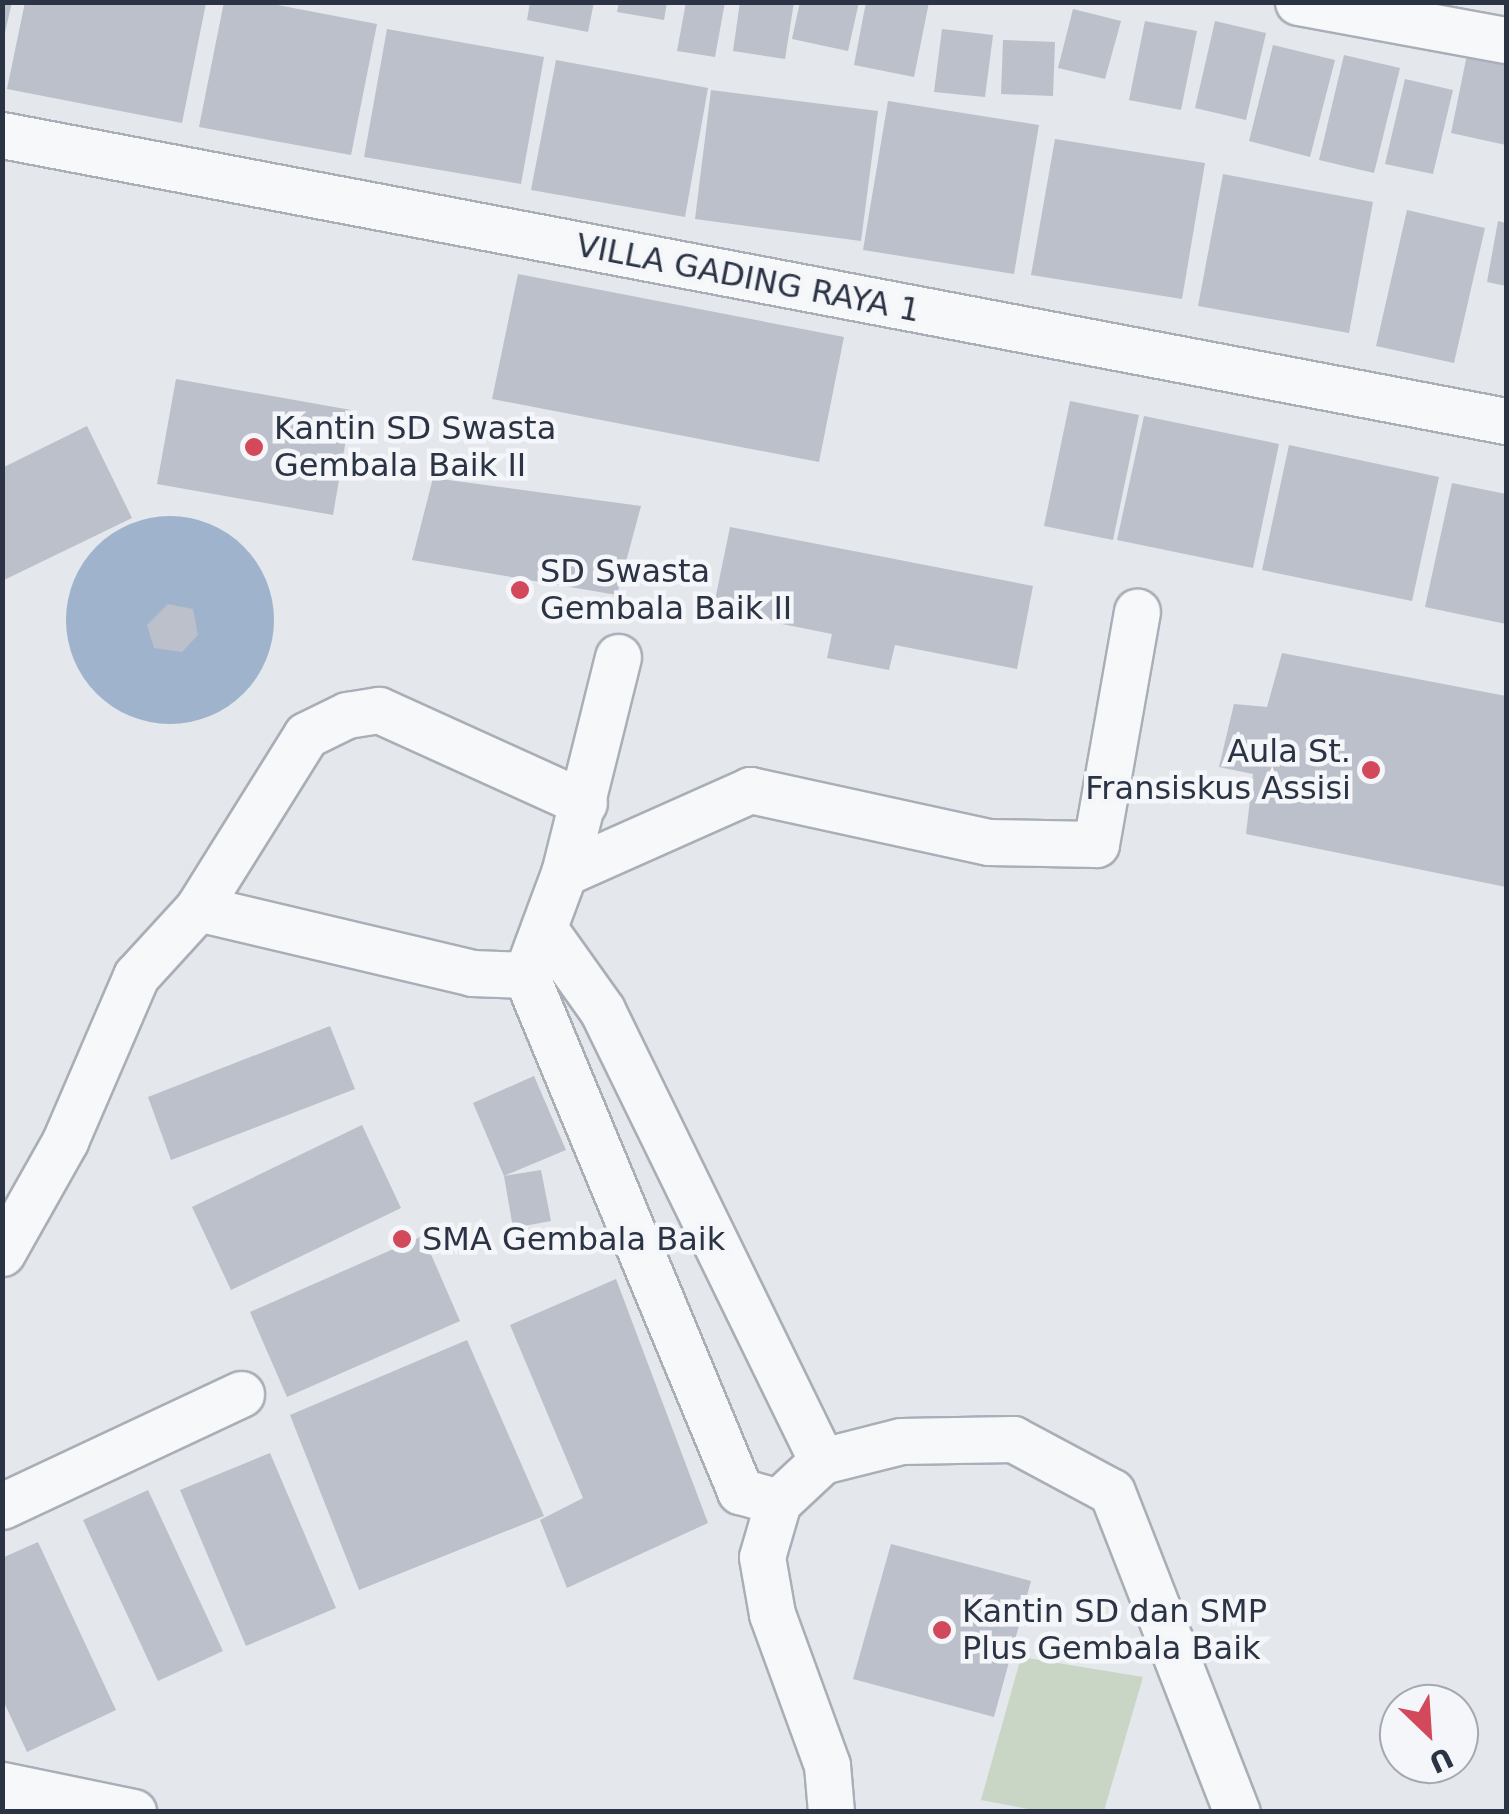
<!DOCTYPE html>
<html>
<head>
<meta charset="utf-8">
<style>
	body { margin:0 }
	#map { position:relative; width:1509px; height:1814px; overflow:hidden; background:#e4e7ec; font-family:"DejaVu Sans",sans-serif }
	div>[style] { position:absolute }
	.green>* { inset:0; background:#c9d6c5 }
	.water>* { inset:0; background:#9fb4cc }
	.round { border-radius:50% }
	.building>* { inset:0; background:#bbc0ca }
	.roads { filter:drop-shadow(2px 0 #a9aeb7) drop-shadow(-2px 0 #a9aeb7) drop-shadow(0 2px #a9aeb7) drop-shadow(0 -2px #a9aeb7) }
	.minor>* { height:45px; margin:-22.5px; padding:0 22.5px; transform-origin:22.5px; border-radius:22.5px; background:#f7f8fa }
	.dots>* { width:28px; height:28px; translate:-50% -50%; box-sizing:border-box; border:5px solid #f4f6f9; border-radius:50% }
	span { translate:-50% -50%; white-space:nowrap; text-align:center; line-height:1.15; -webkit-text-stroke:9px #f4f6f9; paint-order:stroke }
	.street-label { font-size:32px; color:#2b3445 }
	.poi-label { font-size:32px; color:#2b3445 }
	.left { translate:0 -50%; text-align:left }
	.right { translate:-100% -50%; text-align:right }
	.frame { position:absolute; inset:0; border:5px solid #2b3445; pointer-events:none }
	.north { position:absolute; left:1379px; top:1684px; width:100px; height:100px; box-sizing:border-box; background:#f4f6f9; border:2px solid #a4a8b1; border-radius:50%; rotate:155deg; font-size:28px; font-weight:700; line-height:40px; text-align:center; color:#2b3445 }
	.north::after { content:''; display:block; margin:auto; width:35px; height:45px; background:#d1495b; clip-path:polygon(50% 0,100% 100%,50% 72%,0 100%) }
</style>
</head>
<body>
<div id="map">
	<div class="green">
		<div style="clip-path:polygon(1021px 1657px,1143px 1677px,1104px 1811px,1039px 1811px,981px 1800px)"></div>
	</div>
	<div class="water">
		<div class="round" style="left:66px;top:516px;width:208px;height:208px"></div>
	</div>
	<div class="building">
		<div style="clip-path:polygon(2px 2px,12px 2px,4px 37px,2px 37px)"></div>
		<div style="clip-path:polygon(25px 2px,206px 3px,182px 123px,7px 89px)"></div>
		<div style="clip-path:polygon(224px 2px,262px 2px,377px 24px,351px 155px,199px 127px)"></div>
		<div style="clip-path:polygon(530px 2px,594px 2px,588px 32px,527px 20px)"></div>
		<div style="clip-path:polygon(619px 2px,667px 2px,664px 20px,617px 12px)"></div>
		<div style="clip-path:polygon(686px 2px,725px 2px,715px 57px,677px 51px)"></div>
		<div style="clip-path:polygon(740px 2px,794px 2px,785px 59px,733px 51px)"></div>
		<div style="clip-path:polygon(800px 2px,859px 2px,848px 51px,792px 39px)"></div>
		<div style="clip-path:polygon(866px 2px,929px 2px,914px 77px,854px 65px)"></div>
		<div style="clip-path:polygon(1073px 9px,1121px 21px,1105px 79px,1058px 68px)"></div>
		<div style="clip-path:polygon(1145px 21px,1197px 31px,1181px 110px,1129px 100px)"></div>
		<div style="clip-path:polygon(1215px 21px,1266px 33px,1246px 120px,1195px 108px)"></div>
		<div style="clip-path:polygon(387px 29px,544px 57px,521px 184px,364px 157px)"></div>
		<div style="clip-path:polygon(942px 29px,993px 35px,985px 97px,934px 92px)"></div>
		<div style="clip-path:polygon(1003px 40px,1055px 42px,1053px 96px,1001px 94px)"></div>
		<div style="clip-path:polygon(1273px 45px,1335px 60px,1310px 157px,1249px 141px)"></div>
		<div style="clip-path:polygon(1344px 55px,1400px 68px,1374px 173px,1319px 160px)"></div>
		<div style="clip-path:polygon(1467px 55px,1506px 64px,1506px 145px,1451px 133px)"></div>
		<div style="clip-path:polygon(556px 60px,708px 88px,685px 217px,531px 190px)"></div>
		<div style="clip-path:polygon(1405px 79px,1453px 90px,1433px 174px,1385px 164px)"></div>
		<div style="clip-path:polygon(711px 90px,878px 111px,861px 241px,695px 219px)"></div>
		<div style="clip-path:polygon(888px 101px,1039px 125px,1014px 274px,863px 250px)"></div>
		<div style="clip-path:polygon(1055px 139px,1205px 163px,1182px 299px,1031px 275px)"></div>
		<div style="clip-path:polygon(1223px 174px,1373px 202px,1349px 333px,1198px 306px)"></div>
		<div style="clip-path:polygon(1407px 210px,1485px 228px,1454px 363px,1376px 346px)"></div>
		<div style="clip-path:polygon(1498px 221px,1506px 223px,1506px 286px,1487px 282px)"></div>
		<div style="clip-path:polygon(518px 274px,844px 337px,819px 462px,492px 399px)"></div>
		<div style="clip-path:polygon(176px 379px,351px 410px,333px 515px,157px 484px)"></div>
		<div style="clip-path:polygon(1070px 401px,1139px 415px,1113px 540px,1044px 526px)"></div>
		<div style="clip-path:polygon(1144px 416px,1279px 444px,1253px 568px,1117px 540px)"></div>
		<div style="clip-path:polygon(87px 426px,132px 518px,2px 581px,2px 468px)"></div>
		<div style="clip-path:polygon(1289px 445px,1439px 477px,1412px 601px,1262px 570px)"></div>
		<div style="clip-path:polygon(433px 478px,641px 506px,617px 595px,412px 560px)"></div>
		<div style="clip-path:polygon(1452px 483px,1506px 494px,1506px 624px,1425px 607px)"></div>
		<div style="clip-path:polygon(730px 527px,1033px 586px,1017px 669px,895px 645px,889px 670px,827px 658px,832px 634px,713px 610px)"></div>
		<div style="clip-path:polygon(168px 604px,193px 609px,198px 635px,182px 652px,154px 648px,147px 625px)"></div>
		<div style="clip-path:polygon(1282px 653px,1506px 696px,1506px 887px,1246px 834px,1253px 774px,1219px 767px,1234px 704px,1267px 707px)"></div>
		<div style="clip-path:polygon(330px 1026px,355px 1089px,171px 1160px,148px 1097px)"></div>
		<div style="clip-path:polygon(534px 1076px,566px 1150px,504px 1176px,541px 1170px,551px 1221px,513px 1228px,504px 1176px,473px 1103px)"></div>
		<div style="clip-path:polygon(362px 1125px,401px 1208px,231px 1290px,192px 1207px)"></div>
		<div style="clip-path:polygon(423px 1236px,460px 1321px,287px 1397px,250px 1312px)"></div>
		<div style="clip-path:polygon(616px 1279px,708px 1523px,567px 1588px,540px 1520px,583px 1498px,510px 1325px)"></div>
		<div style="clip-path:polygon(467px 1340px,544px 1516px,359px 1590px,290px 1415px)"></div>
		<div style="clip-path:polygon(270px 1453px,336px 1608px,246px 1646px,180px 1490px)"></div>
		<div style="clip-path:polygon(148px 1490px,223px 1651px,158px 1681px,83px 1520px)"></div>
		<div style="clip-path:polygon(38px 1542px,116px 1710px,27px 1752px,2px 1698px,2px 1558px)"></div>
		<div style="clip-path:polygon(891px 1544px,1031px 1581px,994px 1717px,853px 1679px)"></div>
	</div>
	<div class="roads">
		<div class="minor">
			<div style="left:1298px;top:2px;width:211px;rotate:10.4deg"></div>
			<div style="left:2px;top:135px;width:1531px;rotate:10.77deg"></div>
			<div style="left:618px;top:657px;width:223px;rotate:104deg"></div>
			<div style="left:564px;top:873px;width:109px;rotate:110.4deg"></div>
			<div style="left:526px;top:975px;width:559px;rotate:67.47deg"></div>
			<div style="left:740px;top:1491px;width:40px;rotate:16deg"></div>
			<div style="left:564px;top:873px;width:204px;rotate:-24deg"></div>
			<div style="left:750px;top:790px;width:244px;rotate:12.3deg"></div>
			<div style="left:988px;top:842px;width:108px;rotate:1.1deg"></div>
			<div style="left:1096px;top:844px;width:236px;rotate:-80deg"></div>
			<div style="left:198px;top:908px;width:204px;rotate:-58deg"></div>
			<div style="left:306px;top:735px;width:46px;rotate:-26deg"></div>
			<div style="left:347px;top:715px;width:32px;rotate:-9deg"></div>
			<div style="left:379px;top:710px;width:225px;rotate:24.4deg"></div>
			<div style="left:545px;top:930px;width:98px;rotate:54.5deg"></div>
			<div style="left:602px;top:1010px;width:502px;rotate:64deg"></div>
			<div style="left:822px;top:1461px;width:60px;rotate:137deg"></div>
			<div style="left:778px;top:1502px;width:57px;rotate:106.2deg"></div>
			<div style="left:762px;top:1557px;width:58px;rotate:80deg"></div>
			<div style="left:772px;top:1614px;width:161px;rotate:70deg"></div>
			<div style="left:827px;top:1765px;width:47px;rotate:85.1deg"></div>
			<div style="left:2px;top:1253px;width:129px;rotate:-60.6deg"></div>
			<div style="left:65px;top:1141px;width:180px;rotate:-66.7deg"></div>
			<div style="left:136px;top:976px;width:92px;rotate:-47.6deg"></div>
			<div style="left:198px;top:908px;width:282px;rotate:13.3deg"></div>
			<div style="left:472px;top:973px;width:54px;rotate:2.1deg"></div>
			<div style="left:822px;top:1461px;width:81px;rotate:-14.2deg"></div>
			<div style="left:901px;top:1441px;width:112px;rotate:-1deg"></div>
			<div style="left:1013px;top:1439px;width:112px;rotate:28.2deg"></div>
			<div style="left:1112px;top:1492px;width:344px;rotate:68.7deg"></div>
			<div style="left:2px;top:1506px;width:264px;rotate:-25.1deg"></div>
			<div style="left:2px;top:1785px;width:134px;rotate:11.6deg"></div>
		</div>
	</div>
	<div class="dots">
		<div style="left:254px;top:447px;background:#d1495b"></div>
		<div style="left:520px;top:590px;background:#d1495b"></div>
		<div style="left:1371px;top:770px;background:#d1495b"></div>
		<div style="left:402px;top:1239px;background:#d1495b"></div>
		<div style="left:942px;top:1630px;background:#d1495b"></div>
	</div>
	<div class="street-label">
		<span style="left:748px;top:278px;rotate:11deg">VILLA GADING RAYA 1</span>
	</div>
	<div class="poi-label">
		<span class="left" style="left:274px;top:447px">Kantin SD Swasta<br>Gembala Baik II</span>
		<span class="left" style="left:540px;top:590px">SD Swasta<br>Gembala Baik II</span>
		<span class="right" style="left:1351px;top:770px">Aula St.<br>Fransiskus Assisi</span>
		<span class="left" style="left:422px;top:1239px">SMA Gembala Baik</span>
		<span class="left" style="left:962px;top:1630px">Kantin SD dan SMP<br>Plus Gembala Baik</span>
	</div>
	<div class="frame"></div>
	<div class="north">U</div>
</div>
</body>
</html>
